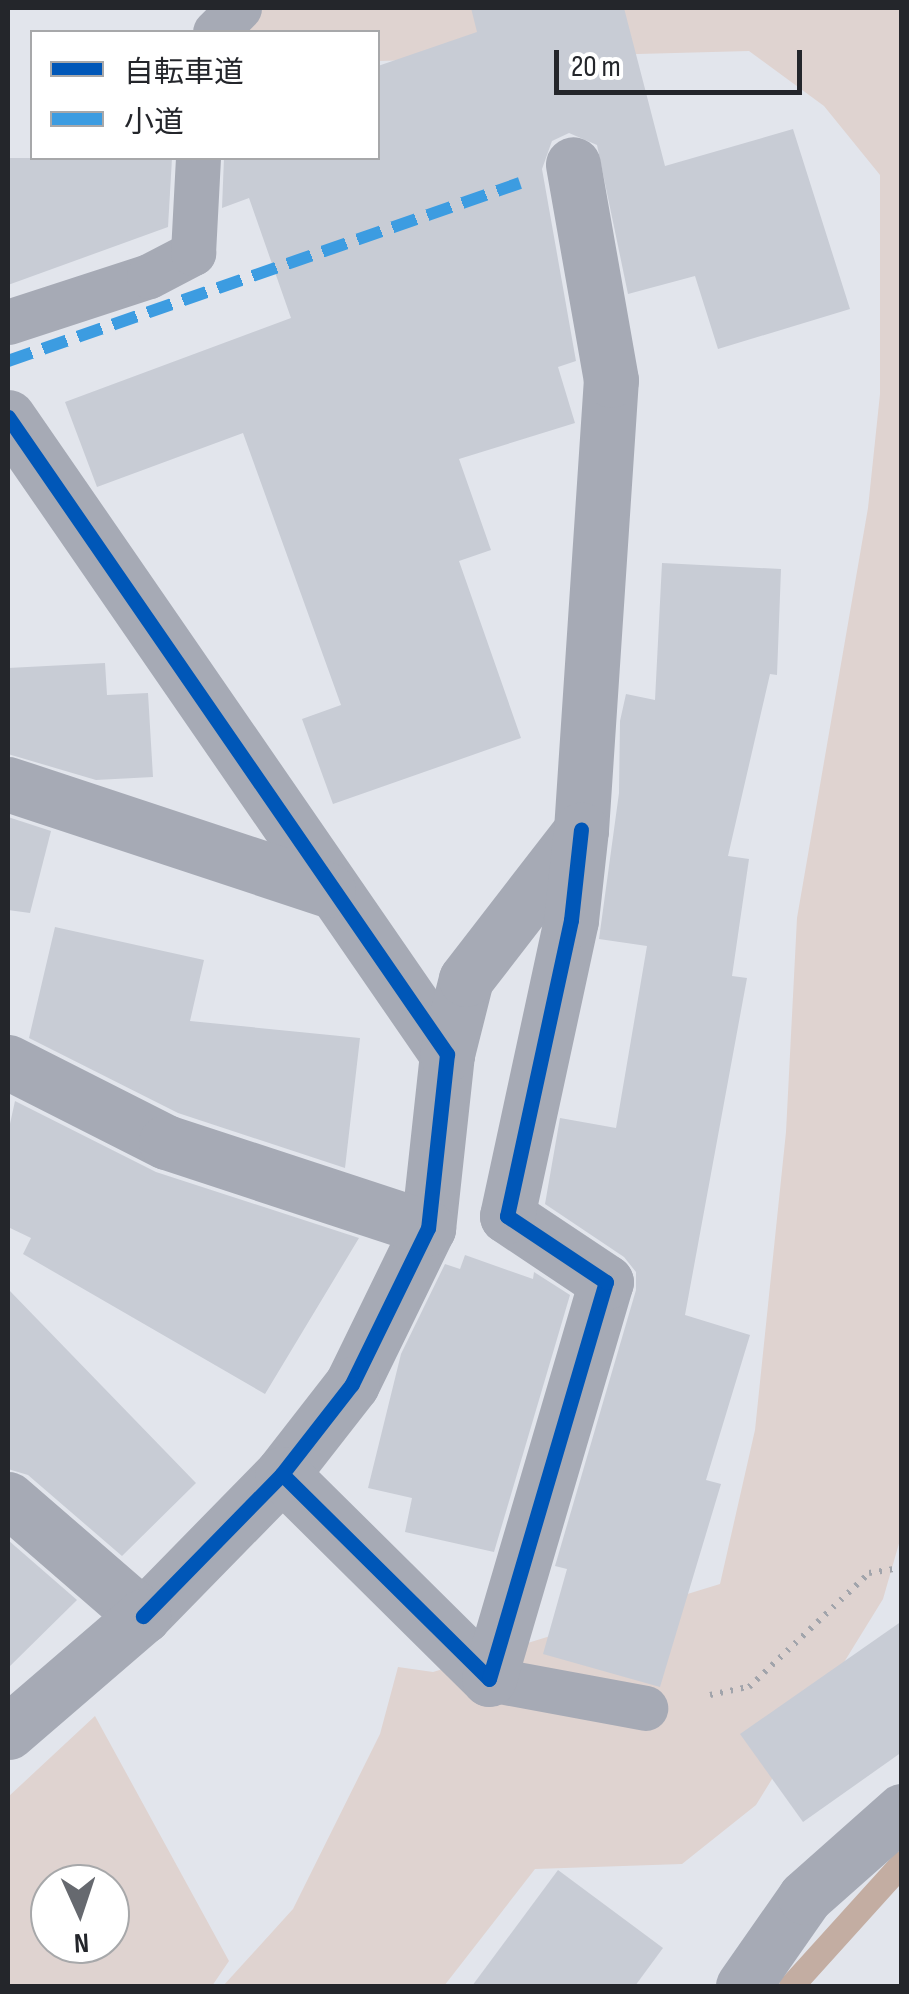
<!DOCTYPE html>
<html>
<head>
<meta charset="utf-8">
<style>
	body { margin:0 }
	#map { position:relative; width:909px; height:1994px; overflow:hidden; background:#e2e5ec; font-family:"Sofia Sans Condensed","Noto Sans JP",sans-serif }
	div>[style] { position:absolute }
	.green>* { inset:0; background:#dfd3d0 }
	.stream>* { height:25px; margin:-12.5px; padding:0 12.5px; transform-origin:12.5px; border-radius:12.5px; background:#c3ada2 }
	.building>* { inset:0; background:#c8ccd5 }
	.path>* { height:6px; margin-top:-3px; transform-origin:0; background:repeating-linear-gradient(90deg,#a1a4ab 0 2.5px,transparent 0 10.5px) }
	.service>* { height:45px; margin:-22.5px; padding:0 22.5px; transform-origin:22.5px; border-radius:22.5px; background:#a6aab5 }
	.minor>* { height:55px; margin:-27.5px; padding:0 27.5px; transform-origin:27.5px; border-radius:27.5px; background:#a6aab5 }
	.quiet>* { height:12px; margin-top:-6px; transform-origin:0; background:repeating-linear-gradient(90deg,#3c9ce1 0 25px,transparent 0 37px) }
	.cycleway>* { height:15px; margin:-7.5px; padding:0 7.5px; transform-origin:7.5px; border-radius:7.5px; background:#0057b8 }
	span { translate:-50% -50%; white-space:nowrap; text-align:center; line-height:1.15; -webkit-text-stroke:10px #fff; paint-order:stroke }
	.frame { position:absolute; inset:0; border:10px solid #24262b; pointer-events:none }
	.legend { position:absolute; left:30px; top:30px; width:350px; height:130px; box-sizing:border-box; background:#fff; border:2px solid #a7a8aa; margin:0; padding:12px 18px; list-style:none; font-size:30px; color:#24262b }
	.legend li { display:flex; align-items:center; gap:20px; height:50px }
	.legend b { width:50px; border:2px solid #a7a8aa }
	.north { position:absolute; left:30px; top:1864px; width:100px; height:100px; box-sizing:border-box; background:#fff; border:2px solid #a7a8aa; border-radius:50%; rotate:177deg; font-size:28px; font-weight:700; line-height:40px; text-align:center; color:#24262b }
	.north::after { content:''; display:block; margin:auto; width:35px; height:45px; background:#66696f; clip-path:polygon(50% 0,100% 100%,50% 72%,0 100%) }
	.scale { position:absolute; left:554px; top:50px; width:248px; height:45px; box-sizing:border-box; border:5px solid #24262b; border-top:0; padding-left:12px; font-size:30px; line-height:35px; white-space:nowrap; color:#24262b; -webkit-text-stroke:8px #fff; paint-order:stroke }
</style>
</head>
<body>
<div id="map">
	<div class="green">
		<div style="clip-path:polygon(231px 8px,901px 8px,902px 1533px,883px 1599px,756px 1805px,682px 1864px,535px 1869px,444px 1986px,223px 1986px,293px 1909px,380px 1734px,398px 1667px,433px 1672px,720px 1584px,755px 1430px,786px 1132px,797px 918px,868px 508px,880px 394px,880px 175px,824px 106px,749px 51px,378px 61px,378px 32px,235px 32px)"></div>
		<div style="clip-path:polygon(evenodd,95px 1716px,229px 1961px,212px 1986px,8px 1986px,8px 1797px,95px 1716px,50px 1884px,110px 1884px,110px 1944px,50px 1944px,50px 1884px)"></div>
	</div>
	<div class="stream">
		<div style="left:791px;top:1986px;width:166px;rotate:-47.9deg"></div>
	</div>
	<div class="building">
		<div style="clip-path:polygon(471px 8px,624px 8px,665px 166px,793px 129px,850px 309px,718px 349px,695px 276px,628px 294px,597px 145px,569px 133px,552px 141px,542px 169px,576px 361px,558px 367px,575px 423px,459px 459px,491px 550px,459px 561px,521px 738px,333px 804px,302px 719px,341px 705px,243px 433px,97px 487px,65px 402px,291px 318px,249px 198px,222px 208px,224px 158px,378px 158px,378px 66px,477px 32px)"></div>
		<div style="clip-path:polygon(8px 158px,172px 158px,168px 227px,8px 285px)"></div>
		<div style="clip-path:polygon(662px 563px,781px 569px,777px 675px,770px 674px,728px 856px,749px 859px,732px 976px,747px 978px,685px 1315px,750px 1335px,706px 1480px,721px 1484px,660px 1687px,543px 1654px,567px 1569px,555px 1566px,636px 1290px,636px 1272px,624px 1257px,545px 1204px,560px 1118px,616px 1128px,647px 946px,599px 939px,619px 793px,620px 721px,626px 694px,655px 700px)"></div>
		<div style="clip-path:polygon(105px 663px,107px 695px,148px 693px,153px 777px,96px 780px,8px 754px,8px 668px)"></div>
		<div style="clip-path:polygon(8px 817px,51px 831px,30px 913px,8px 910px)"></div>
		<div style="clip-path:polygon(55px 927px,204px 960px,190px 1021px,360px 1038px,345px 1168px,178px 1113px,29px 1038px)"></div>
		<div style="clip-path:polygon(15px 1101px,156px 1172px,359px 1238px,265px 1394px,23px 1254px,31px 1238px,8px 1227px,8px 1133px)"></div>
		<div style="clip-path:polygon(465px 1255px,533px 1279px,534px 1272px,570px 1295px,494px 1552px,405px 1532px,412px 1498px,368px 1488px,401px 1354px,445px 1264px,460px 1269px)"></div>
		<div style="clip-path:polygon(8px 1289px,196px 1483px,122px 1556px,28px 1475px,8px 1469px)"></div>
		<div style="clip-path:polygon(8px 1540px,77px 1600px,8px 1668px)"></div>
		<div style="clip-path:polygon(902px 1621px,902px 1752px,803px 1822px,740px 1734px)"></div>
		<div style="clip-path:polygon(558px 1870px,663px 1948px,635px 1986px,472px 1986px)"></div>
	</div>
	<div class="path">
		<div style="left:710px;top:1695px;width:40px;rotate:-12deg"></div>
		<div style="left:749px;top:1687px;width:166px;rotate:-43.5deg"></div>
		<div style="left:869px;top:1573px;width:33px;rotate:-9deg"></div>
	</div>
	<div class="service">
		<div style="left:215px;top:32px;width:34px;rotate:-45deg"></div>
		<div style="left:8px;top:322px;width:148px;rotate:-18.1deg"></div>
		<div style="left:149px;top:276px;width:50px;rotate:-27.6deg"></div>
		<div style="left:193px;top:253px;width:95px;rotate:-87deg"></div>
		<div style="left:489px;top:1679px;width:159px;rotate:10.5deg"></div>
	</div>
	<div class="minor">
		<div style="left:8px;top:417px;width:774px;rotate:55.43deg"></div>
		<div style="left:447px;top:1054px;width:175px;rotate:96.2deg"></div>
		<div style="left:428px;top:1228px;width:174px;rotate:116deg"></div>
		<div style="left:352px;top:1384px;width:114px;rotate:127.9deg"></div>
		<div style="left:282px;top:1474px;width:199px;rotate:134.4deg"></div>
		<div style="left:8px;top:784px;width:337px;rotate:18.3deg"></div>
		<div style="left:447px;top:1054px;width:77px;rotate:-75.8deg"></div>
		<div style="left:466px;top:979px;width:188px;rotate:-52.3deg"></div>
		<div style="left:581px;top:830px;width:451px;rotate:-86.2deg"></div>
		<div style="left:611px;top:380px;width:219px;rotate:-100deg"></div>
		<div style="left:8px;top:1062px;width:177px;rotate:26.9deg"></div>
		<div style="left:166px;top:1142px;width:276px;rotate:18.2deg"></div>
		<div style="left:282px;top:1474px;width:291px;rotate:44.7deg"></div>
		<div style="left:489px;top:1679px;width:414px;rotate:-73.6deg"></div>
		<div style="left:606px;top:1282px;width:119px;rotate:-146.3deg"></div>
		<div style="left:507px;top:1216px;width:303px;rotate:-77.8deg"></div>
		<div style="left:571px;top:920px;width:91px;rotate:-83.7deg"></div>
		<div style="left:8px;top:1499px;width:179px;rotate:40.9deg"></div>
		<div style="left:143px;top:1616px;width:178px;rotate:139.3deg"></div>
		<div style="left:743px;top:1986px;width:108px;rotate:-55.1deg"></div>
		<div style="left:805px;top:1897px;width:130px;rotate:-41.6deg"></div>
	</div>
	<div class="quiet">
		<div style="left:8px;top:361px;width:542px;rotate:-19.17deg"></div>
	</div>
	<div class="cycleway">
		<div style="left:8px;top:417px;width:774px;rotate:55.43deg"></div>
		<div style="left:447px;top:1054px;width:175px;rotate:96.2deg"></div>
		<div style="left:428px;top:1228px;width:174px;rotate:116deg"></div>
		<div style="left:352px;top:1384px;width:114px;rotate:127.9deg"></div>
		<div style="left:282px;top:1474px;width:199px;rotate:134.4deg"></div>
		<div style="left:282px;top:1474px;width:291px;rotate:44.7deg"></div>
		<div style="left:489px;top:1679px;width:414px;rotate:-73.6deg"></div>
		<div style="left:606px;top:1282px;width:119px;rotate:-146.3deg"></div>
		<div style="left:507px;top:1216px;width:303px;rotate:-77.8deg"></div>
		<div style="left:571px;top:920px;width:91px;rotate:-83.7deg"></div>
	</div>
	<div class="frame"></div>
	<ul class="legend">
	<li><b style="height:12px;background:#0057b8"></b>自転車道</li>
	<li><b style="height:12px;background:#3c9ce1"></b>小道</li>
	</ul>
	<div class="north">N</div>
	<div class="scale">20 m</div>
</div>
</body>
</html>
